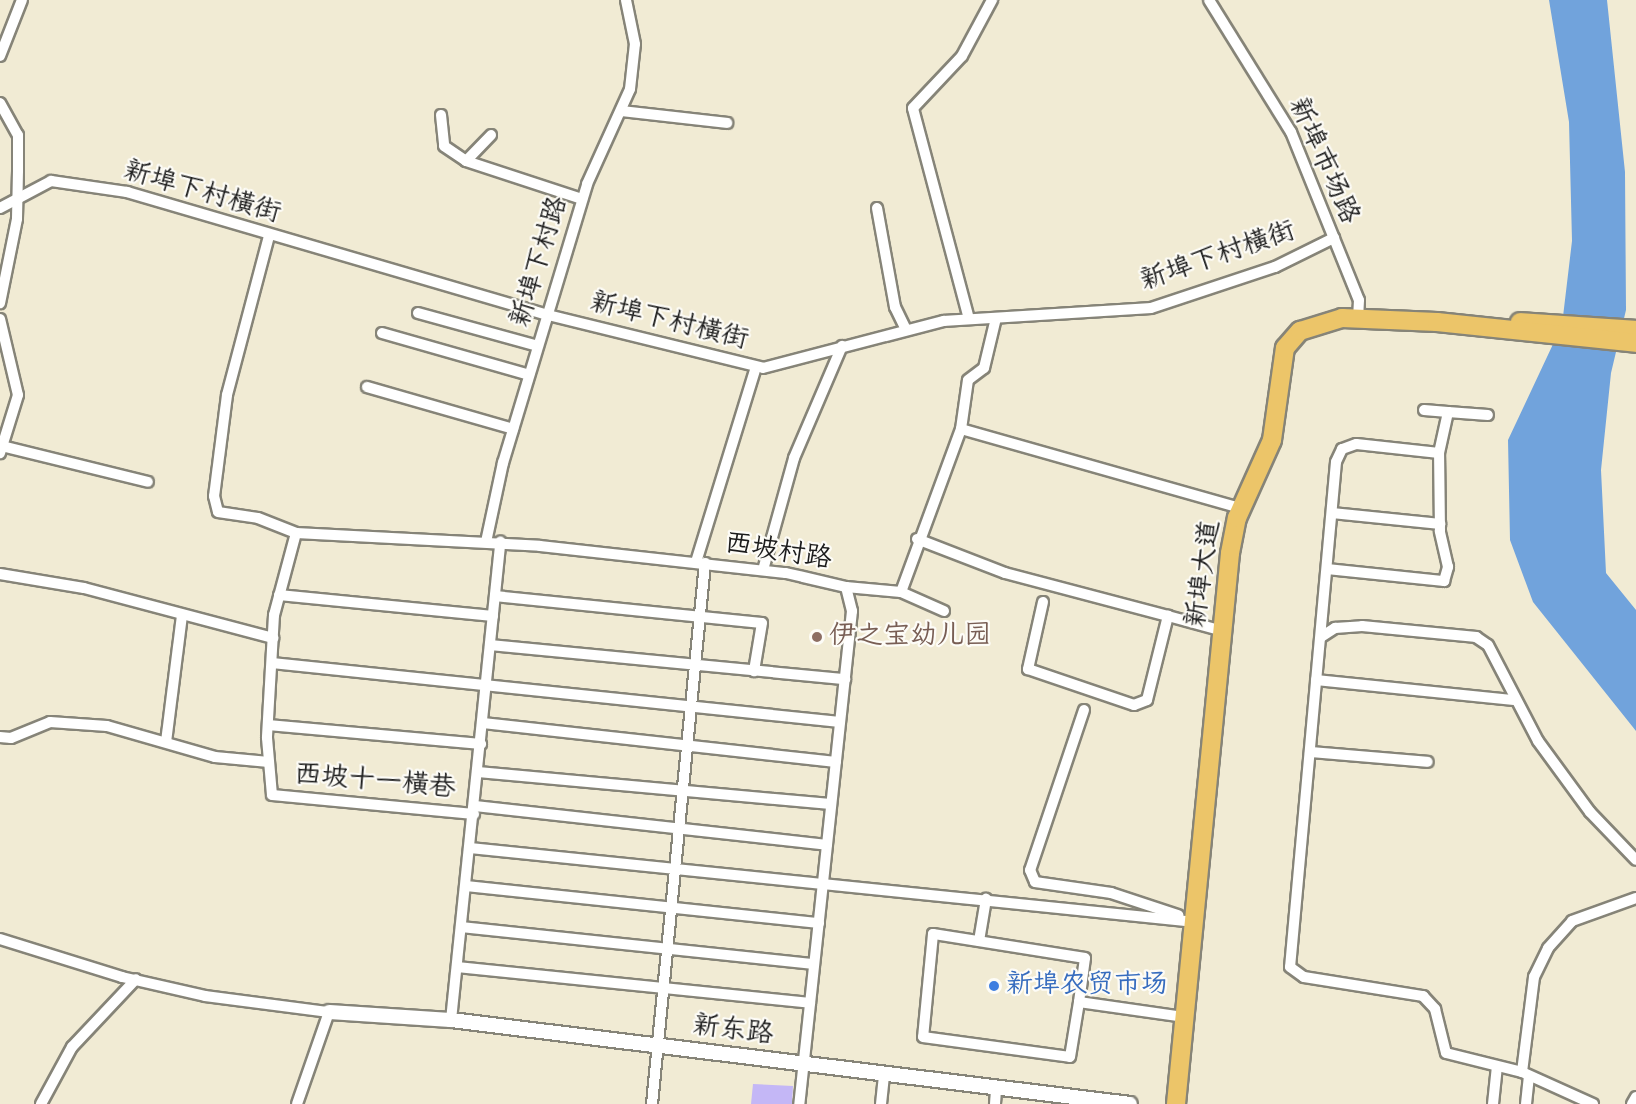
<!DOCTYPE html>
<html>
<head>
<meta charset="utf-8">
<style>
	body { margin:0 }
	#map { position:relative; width:1636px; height:1104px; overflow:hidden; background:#f1ebd4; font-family:"Indie Flower","LXGW WenKai TC",sans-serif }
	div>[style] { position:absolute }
	.water>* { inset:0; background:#71a3dc }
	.building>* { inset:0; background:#c4b7f6 }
	.roads { filter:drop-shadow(2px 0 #868478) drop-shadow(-2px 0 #868478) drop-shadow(0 2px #868478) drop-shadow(0 -2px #868478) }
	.minor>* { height:10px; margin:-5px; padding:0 5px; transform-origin:5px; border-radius:5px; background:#fff }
	.tertiary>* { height:14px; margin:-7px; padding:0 7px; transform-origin:7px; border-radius:7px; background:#fff }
	.primary>* { height:18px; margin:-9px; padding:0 9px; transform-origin:9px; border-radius:9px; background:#ecc569 }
	.dots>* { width:16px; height:16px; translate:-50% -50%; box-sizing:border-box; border:3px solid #fdfcf7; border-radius:50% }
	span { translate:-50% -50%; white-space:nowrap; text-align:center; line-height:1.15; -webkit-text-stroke:4.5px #fdfcf7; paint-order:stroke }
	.street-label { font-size:27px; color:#1c1c1c }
	.education-label { font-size:27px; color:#785e54 }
	.left { translate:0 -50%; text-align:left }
	.shop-label { font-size:27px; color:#366cbe }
</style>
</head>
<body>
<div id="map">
	<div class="water">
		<div style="clip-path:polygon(1549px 0,1607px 0,1625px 172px,1626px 310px,1611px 373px,1601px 470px,1606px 573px,1636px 610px,1636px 731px,1533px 602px,1510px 540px,1508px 440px,1562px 325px,1572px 241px,1569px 122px)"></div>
	</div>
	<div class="building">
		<div style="clip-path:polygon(753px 1084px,793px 1086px,792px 1104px,751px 1104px)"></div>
	</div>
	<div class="roads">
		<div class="minor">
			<div style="left:1209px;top:0;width:155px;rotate:58.2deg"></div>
			<div style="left:1291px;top:132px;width:181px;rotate:68deg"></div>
			<div style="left:1359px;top:300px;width:18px;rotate:93deg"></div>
			<div style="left:0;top:56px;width:60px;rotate:-68.6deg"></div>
			<div style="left:0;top:103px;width:37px;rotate:61deg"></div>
			<div style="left:18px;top:135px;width:36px;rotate:90deg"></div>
			<div style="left:18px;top:171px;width:48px;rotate:91.2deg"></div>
			<div style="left:17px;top:219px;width:86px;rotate:101.4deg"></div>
			<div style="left:622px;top:111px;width:106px;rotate:6.5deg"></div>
			<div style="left:441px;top:115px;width:31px;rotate:84deg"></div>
			<div style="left:444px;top:146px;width:27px;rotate:34deg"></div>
			<div style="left:466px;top:161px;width:122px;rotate:18.1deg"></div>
			<div style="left:466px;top:161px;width:36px;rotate:-46deg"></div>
			<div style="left:0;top:208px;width:58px;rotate:-27.9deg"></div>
			<div style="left:51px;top:181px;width:77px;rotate:8.2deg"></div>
			<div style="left:127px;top:192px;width:439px;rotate:16.3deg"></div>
			<div style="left:548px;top:315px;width:221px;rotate:13.8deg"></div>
			<div style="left:763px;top:368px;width:187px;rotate:-14.6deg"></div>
			<div style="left:944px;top:321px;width:207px;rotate:-3.6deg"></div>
			<div style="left:1151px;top:308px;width:131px;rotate:-18.3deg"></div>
			<div style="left:1275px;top:267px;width:66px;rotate:-26.2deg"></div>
			<div style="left:877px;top:208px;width:101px;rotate:79.7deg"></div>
			<div style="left:895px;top:307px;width:25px;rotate:64deg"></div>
			<div style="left:269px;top:236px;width:164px;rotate:104.8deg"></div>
			<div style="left:227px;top:395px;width:102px;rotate:97.3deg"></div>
			<div style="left:214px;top:496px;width:16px;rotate:76deg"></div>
			<div style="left:218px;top:512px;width:40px;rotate:8.5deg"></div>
			<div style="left:258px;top:518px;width:41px;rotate:21.5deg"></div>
			<div style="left:418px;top:313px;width:124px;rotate:15.4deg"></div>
			<div style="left:0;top:319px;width:78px;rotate:76.7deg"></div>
			<div style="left:18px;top:395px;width:61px;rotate:107.2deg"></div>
			<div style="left:969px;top:319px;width:218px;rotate:-104.9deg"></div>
			<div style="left:913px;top:108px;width:71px;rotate:-46.7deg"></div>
			<div style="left:962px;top:56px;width:64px;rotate:-61.8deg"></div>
			<div style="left:382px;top:333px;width:153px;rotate:15.9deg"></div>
			<div style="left:367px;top:387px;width:152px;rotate:16deg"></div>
			<div style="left:1424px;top:410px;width:24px;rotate:5deg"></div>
			<div style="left:961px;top:429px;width:291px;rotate:15.8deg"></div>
			<div style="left:6px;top:447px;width:146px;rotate:13.8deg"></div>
			<div style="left:1439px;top:453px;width:83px;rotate:-173.8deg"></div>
			<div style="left:1356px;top:444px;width:15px;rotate:160deg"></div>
			<div style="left:1342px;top:449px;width:14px;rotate:115deg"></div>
			<div style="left:1336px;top:462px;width:507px;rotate:95.2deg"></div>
			<div style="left:1290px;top:967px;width:17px;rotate:36deg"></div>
			<div style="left:1304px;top:977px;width:121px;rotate:9.1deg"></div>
			<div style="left:1423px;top:996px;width:18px;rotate:47deg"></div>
			<div style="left:1435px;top:1009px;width:45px;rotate:76deg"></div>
			<div style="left:1446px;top:1053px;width:78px;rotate:14deg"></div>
			<div style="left:1522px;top:1072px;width:78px;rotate:24.3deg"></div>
			<div style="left:1332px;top:513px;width:109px;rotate:5.8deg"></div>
			<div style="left:296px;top:533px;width:244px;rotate:3deg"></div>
			<div style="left:540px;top:546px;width:247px;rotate:6.3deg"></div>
			<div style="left:786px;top:573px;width:62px;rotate:13.1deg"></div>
			<div style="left:846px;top:587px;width:25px;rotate:76deg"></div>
			<div style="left:852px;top:611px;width:496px;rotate:96.1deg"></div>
			<div style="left:296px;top:533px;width:85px;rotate:105deg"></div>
			<div style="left:274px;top:615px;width:123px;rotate:93.3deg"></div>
			<div style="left:267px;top:738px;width:57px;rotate:85deg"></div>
			<div style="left:272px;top:795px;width:203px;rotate:5.4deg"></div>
			<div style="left:917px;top:539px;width:94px;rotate:21.1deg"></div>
			<div style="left:1005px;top:573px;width:169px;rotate:14.8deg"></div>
			<div style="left:486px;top:542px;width:81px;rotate:-77.9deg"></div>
			<div style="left:503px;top:463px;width:291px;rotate:-73.2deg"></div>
			<div style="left:587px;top:184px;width:104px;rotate:-65.6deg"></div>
			<div style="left:630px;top:89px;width:45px;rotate:-83.7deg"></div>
			<div style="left:635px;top:44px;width:45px;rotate:-101.6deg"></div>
			<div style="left:696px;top:562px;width:204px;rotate:-72.9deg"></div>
			<div style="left:1327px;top:569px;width:118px;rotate:5.9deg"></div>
			<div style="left:1444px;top:581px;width:15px;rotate:-74deg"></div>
			<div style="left:1448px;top:567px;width:37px;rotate:-103deg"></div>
			<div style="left:1440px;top:531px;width:78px;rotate:-90.7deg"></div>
			<div style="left:1439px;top:453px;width:42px;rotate:-77.6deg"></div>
			<div style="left:1448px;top:412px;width:40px;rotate:4.3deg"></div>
			<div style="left:763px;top:570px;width:116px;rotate:-74.5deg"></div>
			<div style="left:794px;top:458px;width:122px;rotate:-66.8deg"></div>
			<div style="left:0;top:574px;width:85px;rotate:9.5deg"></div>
			<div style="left:84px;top:588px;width:196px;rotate:14.8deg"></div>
			<div style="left:846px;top:587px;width:55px;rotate:5.2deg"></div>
			<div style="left:901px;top:592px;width:174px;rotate:-69.8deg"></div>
			<div style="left:961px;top:429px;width:49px;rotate:-81.9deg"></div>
			<div style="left:968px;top:380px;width:20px;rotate:-37deg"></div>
			<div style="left:984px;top:368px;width:51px;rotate:-76.5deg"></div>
			<div style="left:901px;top:592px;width:47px;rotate:23.8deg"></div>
			<div style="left:279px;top:595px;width:215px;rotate:5.6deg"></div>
			<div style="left:495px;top:596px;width:268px;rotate:5.8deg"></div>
			<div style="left:762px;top:623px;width:49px;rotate:99.5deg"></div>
			<div style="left:1043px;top:602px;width:69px;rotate:102.6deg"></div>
			<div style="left:1028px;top:669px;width:112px;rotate:18.8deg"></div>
			<div style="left:1134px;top:705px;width:14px;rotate:-21deg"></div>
			<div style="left:1147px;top:700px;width:87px;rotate:-76deg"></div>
			<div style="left:1168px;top:616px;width:57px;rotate:15.3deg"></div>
			<div style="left:1321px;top:637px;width:17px;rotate:-33deg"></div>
			<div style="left:1335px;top:628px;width:27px;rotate:-4deg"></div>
			<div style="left:1362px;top:626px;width:115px;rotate:5.5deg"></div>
			<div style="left:1476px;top:637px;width:14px;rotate:34deg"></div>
			<div style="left:1488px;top:645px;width:108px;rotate:62.5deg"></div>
			<div style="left:1538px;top:741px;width:88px;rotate:53.8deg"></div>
			<div style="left:1590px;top:812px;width:66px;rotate:46.2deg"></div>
			<div style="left:490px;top:645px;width:357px;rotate:5.5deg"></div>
			<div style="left:272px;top:663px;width:571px;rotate:5.93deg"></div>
			<div style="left:1316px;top:680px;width:199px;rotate:5.8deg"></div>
			<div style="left:1084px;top:710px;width:169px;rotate:108.6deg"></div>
			<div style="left:1030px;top:870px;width:13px;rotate:67deg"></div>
			<div style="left:1035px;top:882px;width:77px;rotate:8.2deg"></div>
			<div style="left:1111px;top:893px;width:71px;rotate:18.2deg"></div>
			<div style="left:483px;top:723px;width:355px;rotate:6.3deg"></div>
			<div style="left:268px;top:725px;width:214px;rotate:5.1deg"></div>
			<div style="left:0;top:737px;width:11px;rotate:5deg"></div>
			<div style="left:11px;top:738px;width:42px;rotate:-22.3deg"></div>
			<div style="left:50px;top:722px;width:57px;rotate:4deg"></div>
			<div style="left:107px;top:726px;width:112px;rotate:16deg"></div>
			<div style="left:215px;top:757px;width:54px;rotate:5.3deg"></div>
			<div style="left:166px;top:742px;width:128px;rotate:-82.8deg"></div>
			<div style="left:1310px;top:752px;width:118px;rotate:4.8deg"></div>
			<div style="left:478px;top:772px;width:354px;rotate:5.2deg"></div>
			<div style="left:475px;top:806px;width:354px;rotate:6.3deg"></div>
			<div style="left:470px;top:848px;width:729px;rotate:5.83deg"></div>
			<div style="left:466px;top:886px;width:355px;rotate:6deg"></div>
			<div style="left:461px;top:927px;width:355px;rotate:6deg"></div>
			<div style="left:0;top:939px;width:128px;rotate:17.3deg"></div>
			<div style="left:122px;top:977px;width:85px;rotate:12.9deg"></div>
			<div style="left:205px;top:996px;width:125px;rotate:7.4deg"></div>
			<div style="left:329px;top:1012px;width:97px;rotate:109.2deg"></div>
			<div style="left:979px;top:941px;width:43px;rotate:-80.5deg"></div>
			<div style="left:457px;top:967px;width:355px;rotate:5.8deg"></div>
			<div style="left:1079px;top:1002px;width:44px;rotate:-82.2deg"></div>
			<div style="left:1085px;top:958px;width:154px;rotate:-171deg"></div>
			<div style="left:933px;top:934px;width:103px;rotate:95.5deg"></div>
			<div style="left:923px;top:1037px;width:148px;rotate:7.7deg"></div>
			<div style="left:1070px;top:1057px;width:56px;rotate:-80.7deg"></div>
			<div style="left:1079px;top:1002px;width:107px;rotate:8.1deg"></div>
			<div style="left:451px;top:1020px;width:481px;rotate:-84.1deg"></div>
			<div style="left:1522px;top:1072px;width:96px;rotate:-82.8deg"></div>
			<div style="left:1534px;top:977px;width:32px;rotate:-64deg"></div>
			<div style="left:1548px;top:948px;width:36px;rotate:-48deg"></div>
			<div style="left:1572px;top:921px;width:68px;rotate:-19.8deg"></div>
			<div style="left:41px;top:1104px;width:65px;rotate:-61.5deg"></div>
			<div style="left:72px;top:1047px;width:93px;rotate:-46.7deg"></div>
			<div style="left:652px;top:1104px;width:544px;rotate:-84.4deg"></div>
			<div style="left:881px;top:1104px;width:28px;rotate:-84deg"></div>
			<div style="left:995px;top:1104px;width:14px;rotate:-86deg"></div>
			<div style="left:1493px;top:1104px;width:37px;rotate:-84deg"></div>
			<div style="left:1526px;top:1104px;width:28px;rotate:-84deg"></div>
			<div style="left:1632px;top:1104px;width:8px;rotate:-60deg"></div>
		</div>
		<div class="tertiary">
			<div style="left:329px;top:1012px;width:122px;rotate:3.8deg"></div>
			<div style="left:451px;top:1020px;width:684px;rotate:7.05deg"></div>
		</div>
		<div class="primary">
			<div style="left:1520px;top:322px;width:116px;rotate:3.9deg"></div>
			<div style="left:1176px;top:1104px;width:554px;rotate:-84.4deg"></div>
			<div style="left:1230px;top:553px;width:36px;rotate:-79deg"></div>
			<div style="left:1237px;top:518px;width:85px;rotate:-65.8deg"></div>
			<div style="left:1272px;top:440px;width:93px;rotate:-82deg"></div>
			<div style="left:1285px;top:348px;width:23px;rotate:-49deg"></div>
			<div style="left:1300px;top:331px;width:44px;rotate:-17.2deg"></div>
			<div style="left:1342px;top:318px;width:95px;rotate:2.4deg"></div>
			<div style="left:1437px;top:322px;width:200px;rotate:6deg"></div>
		</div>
	</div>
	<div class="dots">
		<div style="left:817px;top:637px;background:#8d6e63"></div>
		<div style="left:994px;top:986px;background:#3f7fe0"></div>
	</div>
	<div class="street-label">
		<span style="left:1323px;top:161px;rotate:66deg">新埠市场路</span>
		<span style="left:202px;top:193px;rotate:16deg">新埠下村横街</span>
		<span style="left:1218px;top:257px;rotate:-19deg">新埠下村横街</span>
		<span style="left:540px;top:262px;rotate:-73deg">新埠下村路</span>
		<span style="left:669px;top:322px;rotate:14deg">新埠下村横街</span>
		<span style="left:778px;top:552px;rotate:9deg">西坡村路</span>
		<span style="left:1204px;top:574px;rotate:-82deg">新埠大道</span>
		<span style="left:375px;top:782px;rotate:5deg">西坡十一横巷</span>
		<span style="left:733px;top:1031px;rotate:7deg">新东路</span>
	</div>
	<div class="education-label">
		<span class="left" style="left:829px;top:637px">伊之宝幼儿园</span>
	</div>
	<div class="shop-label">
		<span class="left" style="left:1006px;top:986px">新埠农贸市场</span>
	</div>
</div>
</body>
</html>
